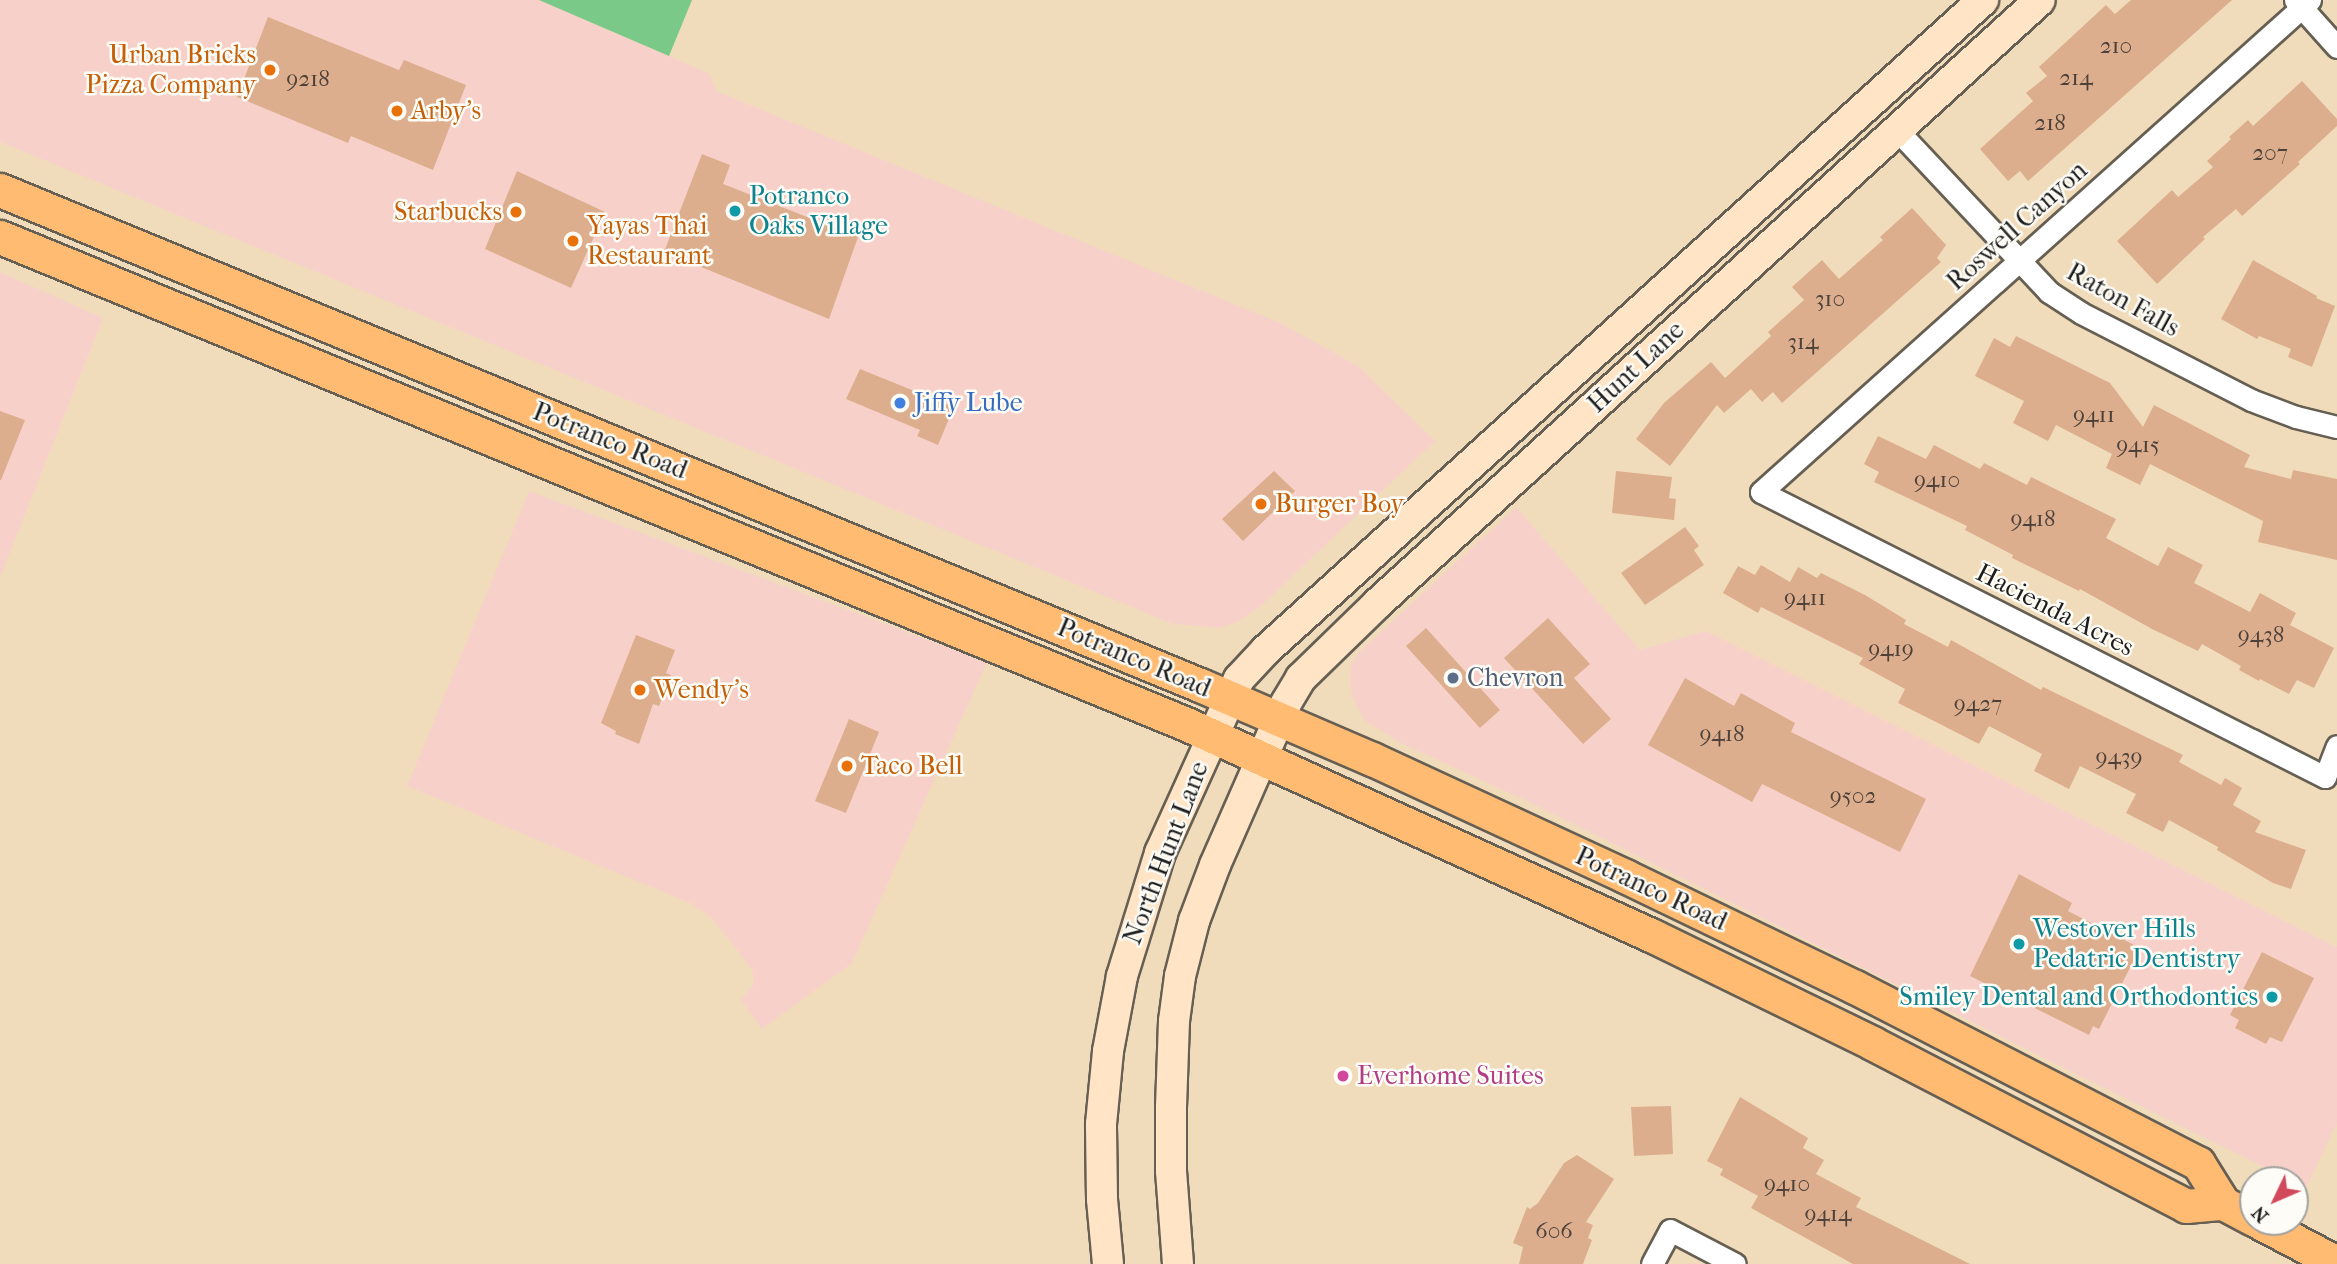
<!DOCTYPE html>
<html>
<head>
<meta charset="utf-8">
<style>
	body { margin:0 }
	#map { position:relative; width:2337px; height:1264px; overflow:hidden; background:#f0dcba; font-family:"IM FELL French Canon",serif }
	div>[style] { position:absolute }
	.built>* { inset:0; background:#f7d1c9 }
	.green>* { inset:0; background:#7ac989 }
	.building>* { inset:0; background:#dcae8e }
	.roads { filter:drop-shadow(2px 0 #665f53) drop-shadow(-2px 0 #665f53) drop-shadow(0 2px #665f53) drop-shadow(0 -2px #665f53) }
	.minor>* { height:21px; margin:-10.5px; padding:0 10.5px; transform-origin:10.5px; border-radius:10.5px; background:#fff }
	.secondary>* { height:30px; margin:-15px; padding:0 15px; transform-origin:15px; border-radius:15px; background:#ffe4c6 }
	.primary>* { height:33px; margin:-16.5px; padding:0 16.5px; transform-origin:16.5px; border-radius:16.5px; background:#ffbb71 }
	.dots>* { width:19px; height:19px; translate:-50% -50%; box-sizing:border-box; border:4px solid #fdfcf7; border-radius:50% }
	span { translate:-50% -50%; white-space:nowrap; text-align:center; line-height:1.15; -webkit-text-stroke:5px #fdfcf7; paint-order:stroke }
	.number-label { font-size:23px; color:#4c4038 }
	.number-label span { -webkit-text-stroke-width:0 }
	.food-label { font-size:26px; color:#c56008 }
	.right { translate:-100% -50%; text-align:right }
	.left { translate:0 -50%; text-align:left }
	.culture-label { font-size:26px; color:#0d838f }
	.street-label { font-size:26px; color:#1c1c1c }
	.shop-label { font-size:26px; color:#366cbe }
	.service-label { font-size:26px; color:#4e5e75 }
	.hotel-label { font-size:26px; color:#b23c85 }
	.north { position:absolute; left:2239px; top:1166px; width:70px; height:70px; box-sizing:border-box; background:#fdfcf7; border:2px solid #a3a29f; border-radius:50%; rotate:226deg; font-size:19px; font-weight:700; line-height:28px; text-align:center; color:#1c1c1c }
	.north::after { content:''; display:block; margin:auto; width:24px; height:32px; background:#d1495b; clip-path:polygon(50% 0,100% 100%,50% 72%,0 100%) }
</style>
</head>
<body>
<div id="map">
	<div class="built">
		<div style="clip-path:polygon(0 0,539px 0,710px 74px,716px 91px,1280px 323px,1358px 366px,1435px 441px,1263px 604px,1239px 621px,1219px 628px,1173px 624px,0 142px)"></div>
		<div style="clip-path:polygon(0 272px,103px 318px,0 577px)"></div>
		<div style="clip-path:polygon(529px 491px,987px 662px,852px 963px,762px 1029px,741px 1000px,754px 984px,752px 969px,710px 916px,690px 903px,407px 786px)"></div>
		<div style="clip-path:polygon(1516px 507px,1640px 650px,1706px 631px,2337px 947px,2337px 1123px,2306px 1188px,1529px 802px,1401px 743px,1364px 720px,1352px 696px,1350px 680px,1351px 666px,1359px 652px)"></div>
	</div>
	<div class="green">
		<div style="clip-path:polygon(539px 0,692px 0,669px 56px)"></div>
	</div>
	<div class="building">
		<div style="clip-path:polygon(2131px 0,2232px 0,2028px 181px,2020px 171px,2008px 181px,1980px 149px,2033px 101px,2026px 93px,2047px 76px,2039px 67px,2106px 5px,2115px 14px)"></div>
		<div style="clip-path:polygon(268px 17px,399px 70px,404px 60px,466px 85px,433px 170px,351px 136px,348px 143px,237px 97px)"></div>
		<div style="clip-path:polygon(2302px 81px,2337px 119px,2337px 126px,2298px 162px,2300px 164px,2242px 216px,2236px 209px,2203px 237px,2205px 239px,2157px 284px,2117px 241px,2172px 190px,2178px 197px,2213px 167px,2207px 161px,2231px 139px,2229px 137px,2248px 120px,2253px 126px)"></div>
		<div style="clip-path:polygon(702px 154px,730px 165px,723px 184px,858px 237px,829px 319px,664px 252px)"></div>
		<div style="clip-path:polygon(517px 171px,605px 212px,571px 288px,485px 249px)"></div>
		<div style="clip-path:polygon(1912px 208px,1946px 245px,1937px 258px,1941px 262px,1782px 403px,1773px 392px,1762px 402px,1751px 389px,1724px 413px,1717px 405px,1670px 466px,1636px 439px,1664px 403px,1711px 362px,1725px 378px,1771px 336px,1768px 332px,1804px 300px,1792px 287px,1822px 260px,1839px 279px,1883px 240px,1880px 237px)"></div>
		<div style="clip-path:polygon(2253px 260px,2317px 296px,2316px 298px,2335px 306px,2312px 367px,2288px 357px,2291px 349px,2259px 336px,2257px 339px,2221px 319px)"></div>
		<div style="clip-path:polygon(2016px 336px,2110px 383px,2143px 427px,2154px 405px,2250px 455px,2244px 467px,2291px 479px,2293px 470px,2337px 479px,2337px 560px,2258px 542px,2263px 521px,2150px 464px,2140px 485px,2106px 468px,2112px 454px,2056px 425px,2048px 441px,2013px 423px,2024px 401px,1975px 376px,1994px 338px,2010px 347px)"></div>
		<div style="clip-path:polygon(860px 369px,954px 407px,938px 445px,917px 436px,920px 430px,846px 399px)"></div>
		<div style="clip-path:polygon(0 411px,25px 420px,1px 480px,0 480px)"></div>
		<div style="clip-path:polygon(1878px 436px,1926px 459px,1934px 445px,1980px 469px,1984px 463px,2027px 485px,2031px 477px,2116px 519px,2106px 538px,2158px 566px,2168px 547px,2203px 565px,2194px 583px,2250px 612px,2260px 593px,2296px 613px,2290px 625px,2334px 648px,2314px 688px,2297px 680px,2289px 694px,2260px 679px,2259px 681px,2239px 670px,2241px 666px,2202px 644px,2198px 651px,2152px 629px,2080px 589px,2079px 591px,2012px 558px,2013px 555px,1965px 530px,1967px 526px,1874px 482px,1879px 472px,1864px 464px)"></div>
		<div style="clip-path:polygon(1274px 471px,1295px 491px,1243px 541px,1222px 519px)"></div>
		<div style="clip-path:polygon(1616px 471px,1672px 477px,1669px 498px,1676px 499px,1674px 520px,1612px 513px)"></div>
		<div style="clip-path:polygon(1685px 527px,1699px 546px,1694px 550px,1704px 565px,1645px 605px,1621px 573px)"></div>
		<div style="clip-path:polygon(1761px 565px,1790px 582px,1798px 567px,1817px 578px,1821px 573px,1865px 595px,1906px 620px,1904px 624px,1948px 647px,1951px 640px,2041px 690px,2043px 687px,2183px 755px,2179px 762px,2221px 785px,2225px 778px,2242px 788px,2233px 805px,2261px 821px,2255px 832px,2306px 850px,2291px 889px,2273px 883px,2217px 850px,2218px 847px,2169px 820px,2163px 832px,2126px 813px,2136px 794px,2080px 766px,2069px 789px,2034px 771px,2042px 754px,1989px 726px,1979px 744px,1934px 721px,1898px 703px,1905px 689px,1859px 664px,1863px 658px,1761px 607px,1758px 613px,1723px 593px,1738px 566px,1755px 575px)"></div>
		<div style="clip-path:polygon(1548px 618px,1590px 664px,1574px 678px,1611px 719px,1583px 744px,1504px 658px)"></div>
		<div style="clip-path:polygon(1426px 628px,1500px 710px,1480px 728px,1406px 646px)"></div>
		<div style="clip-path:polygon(636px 635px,675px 650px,666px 673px,671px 675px,659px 706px,653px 704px,639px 744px,615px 734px,616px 731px,601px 723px)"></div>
		<div style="clip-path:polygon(1685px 678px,1734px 706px,1741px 693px,1795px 723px,1791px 732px,1926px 799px,1900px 852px,1762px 784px,1752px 802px,1648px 745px)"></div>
		<div style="clip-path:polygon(849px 719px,879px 732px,846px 813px,815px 801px)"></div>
		<div style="clip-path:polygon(2019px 874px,2072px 903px,2068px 911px,2140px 948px,2099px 1029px,2093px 1026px,2089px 1035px,1970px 976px)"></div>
		<div style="clip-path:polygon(2262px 952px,2314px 978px,2282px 1042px,2270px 1037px,2266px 1044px,2235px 1028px,2239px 1020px,2230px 1015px)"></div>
		<div style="clip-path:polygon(1740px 1097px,1808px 1138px,1803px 1148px,1824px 1160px,1816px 1174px,1861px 1198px,1856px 1207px,1970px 1264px,1853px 1264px,1751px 1208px,1758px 1196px,1720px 1175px,1723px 1169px,1707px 1161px)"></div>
		<div style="clip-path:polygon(1671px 1106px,1673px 1154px,1634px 1156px,1631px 1107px)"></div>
		<div style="clip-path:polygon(1577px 1155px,1614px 1179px,1586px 1222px,1593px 1225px,1588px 1238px,1592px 1240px,1583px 1264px,1519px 1264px,1523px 1247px,1513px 1243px,1527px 1207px,1530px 1209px,1538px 1203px,1564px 1163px)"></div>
	</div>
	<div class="roads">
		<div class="minor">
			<div style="left:2295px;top:0;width:63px;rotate:48.2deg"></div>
			<div style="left:2310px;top:0;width:737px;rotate:138.13deg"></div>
			<div style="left:1761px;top:492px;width:632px;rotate:26.81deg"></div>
			<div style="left:2325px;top:777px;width:33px;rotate:-69deg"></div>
			<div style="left:1896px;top:129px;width:224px;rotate:46.8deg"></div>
			<div style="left:2049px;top:292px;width:38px;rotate:33deg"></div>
			<div style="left:2081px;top:313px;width:191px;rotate:27.1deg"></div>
			<div style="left:2251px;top:400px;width:48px;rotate:20.7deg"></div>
			<div style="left:2296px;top:417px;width:42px;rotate:13.7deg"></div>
			<div style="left:1652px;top:1264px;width:38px;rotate:-62deg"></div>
			<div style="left:1670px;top:1230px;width:73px;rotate:27.6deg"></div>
		</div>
		<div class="secondary">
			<div style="left:1108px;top:1264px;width:65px;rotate:-95.3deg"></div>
			<div style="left:1102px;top:1199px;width:75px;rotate:-90.8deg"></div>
			<div style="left:1101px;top:1124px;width:73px;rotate:-84.5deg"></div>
			<div style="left:1108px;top:1051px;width:76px;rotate:-79.4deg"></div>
			<div style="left:1122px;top:976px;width:129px;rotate:-72.8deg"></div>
			<div style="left:1160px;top:853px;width:191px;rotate:-65.6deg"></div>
			<div style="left:1239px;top:679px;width:40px;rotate:-47deg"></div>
			<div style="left:1266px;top:650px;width:968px;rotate:-42.19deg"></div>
			<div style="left:1178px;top:1264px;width:93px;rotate:-94.3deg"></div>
			<div style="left:1171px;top:1171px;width:64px;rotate:-90deg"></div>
			<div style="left:1171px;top:1107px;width:86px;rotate:-88deg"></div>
			<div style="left:1174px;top:1021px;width:45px;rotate:-82.4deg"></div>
			<div style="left:1180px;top:976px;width:57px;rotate:-75.7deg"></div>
			<div style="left:1194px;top:921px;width:60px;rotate:-69.4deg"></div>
			<div style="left:1215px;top:865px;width:177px;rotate:-66.3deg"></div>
			<div style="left:1286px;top:703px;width:29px;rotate:-59deg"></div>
			<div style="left:1301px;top:678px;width:107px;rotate:-44.2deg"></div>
			<div style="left:1378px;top:603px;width:895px;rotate:-42.33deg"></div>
		</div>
		<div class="primary">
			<div style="left:0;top:190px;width:1298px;rotate:22.42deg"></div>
			<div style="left:1200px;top:685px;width:187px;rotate:23.3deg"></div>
			<div style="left:1372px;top:759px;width:279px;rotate:24.8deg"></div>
			<div style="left:1625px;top:876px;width:255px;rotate:25.8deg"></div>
			<div style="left:1855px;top:987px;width:386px;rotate:27.2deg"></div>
			<div style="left:2198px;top:1163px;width:47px;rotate:58deg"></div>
			<div style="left:2223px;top:1203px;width:34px;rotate:28deg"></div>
			<div style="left:0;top:237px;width:1280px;rotate:22.32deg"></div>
			<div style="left:1184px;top:723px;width:515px;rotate:24.43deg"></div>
			<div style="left:1653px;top:936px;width:244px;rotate:26deg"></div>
			<div style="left:1872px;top:1043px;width:354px;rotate:27.4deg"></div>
			<div style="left:2186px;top:1206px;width:37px;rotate:-5deg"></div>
			<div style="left:2259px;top:1222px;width:88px;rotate:27.7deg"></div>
		</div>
	</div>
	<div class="dots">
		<div style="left:270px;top:70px;background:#e8710a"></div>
		<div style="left:397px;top:111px;background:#e8710a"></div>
		<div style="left:735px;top:211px;background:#0f9aa8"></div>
		<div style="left:516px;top:212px;background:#e8710a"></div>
		<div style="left:573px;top:241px;background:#e8710a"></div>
		<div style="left:900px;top:403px;background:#3f7fe0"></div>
		<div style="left:1261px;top:504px;background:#e8710a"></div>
		<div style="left:1453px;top:678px;background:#5c6f8a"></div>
		<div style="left:640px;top:690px;background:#e8710a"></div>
		<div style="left:847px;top:766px;background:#e8710a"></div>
		<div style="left:2019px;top:944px;background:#0f9aa8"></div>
		<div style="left:2272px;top:997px;background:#0f9aa8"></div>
		<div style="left:1343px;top:1076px;background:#d1479c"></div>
	</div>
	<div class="number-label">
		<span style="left:2116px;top:46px">210</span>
		<span style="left:2076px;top:78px">214</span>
		<span style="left:308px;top:79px">9218</span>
		<span style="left:2050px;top:123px">218</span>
		<span style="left:2270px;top:153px">207</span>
		<span style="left:1830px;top:299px">310</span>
		<span style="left:1803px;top:342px">314</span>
		<span style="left:2094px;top:415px">9411</span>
		<span style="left:2138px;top:445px">9415</span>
		<span style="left:1937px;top:480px">9410</span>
		<span style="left:2033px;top:519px">9418</span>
		<span style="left:1805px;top:598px">9411</span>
		<span style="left:2261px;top:635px">9438</span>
		<span style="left:1891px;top:649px">9419</span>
		<span style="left:1978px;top:704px">9427</span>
		<span style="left:1722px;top:734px">9418</span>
		<span style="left:2119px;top:757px">9439</span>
		<span style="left:1853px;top:796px">9502</span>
		<span style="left:1787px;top:1184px">9410</span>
		<span style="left:1828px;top:1214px">9414</span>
		<span style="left:1554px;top:1231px">606</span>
	</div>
	<div class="food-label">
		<span class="right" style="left:256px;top:70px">Urban Bricks<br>Pizza Company</span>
		<span class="left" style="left:411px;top:111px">Arby's</span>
		<span class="right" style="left:502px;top:212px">Starbucks</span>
		<span class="left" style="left:587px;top:241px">Yayas Thai<br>Restaurant</span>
		<span class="left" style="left:1275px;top:504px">Burger Boy</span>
		<span class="left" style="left:654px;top:690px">Wendy's</span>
		<span class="left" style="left:861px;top:766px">Taco Bell</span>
	</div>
	<div class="culture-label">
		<span class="left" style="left:749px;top:211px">Potranco<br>Oaks Village</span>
		<span class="left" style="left:2033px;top:944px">Westover Hills<br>Pedatric Dentistry</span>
		<span class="right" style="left:2258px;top:997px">Smiley Dental and Orthodontics</span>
	</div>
	<div class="street-label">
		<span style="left:2017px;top:226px;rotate:-42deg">Roswell Canyon</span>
		<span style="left:2123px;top:300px;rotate:29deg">Raton Falls</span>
		<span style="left:1636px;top:367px;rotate:-43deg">Hunt Lane</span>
		<span style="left:610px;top:441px;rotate:22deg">Potranco Road</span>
		<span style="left:2055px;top:610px;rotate:27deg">Hacienda Acres</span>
		<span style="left:1134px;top:658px;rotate:23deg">Potranco Road</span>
		<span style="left:1166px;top:853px;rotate:-69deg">North Hunt Lane</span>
		<span style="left:1651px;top:889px;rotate:25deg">Potranco Road</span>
	</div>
	<div class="shop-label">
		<span class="left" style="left:914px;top:403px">Jiffy Lube</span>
	</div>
	<div class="service-label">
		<span class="left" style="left:1467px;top:678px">Chevron</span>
	</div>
	<div class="hotel-label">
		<span class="left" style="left:1357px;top:1076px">Everhome Suites</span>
	</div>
	<div class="north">N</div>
</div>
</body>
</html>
